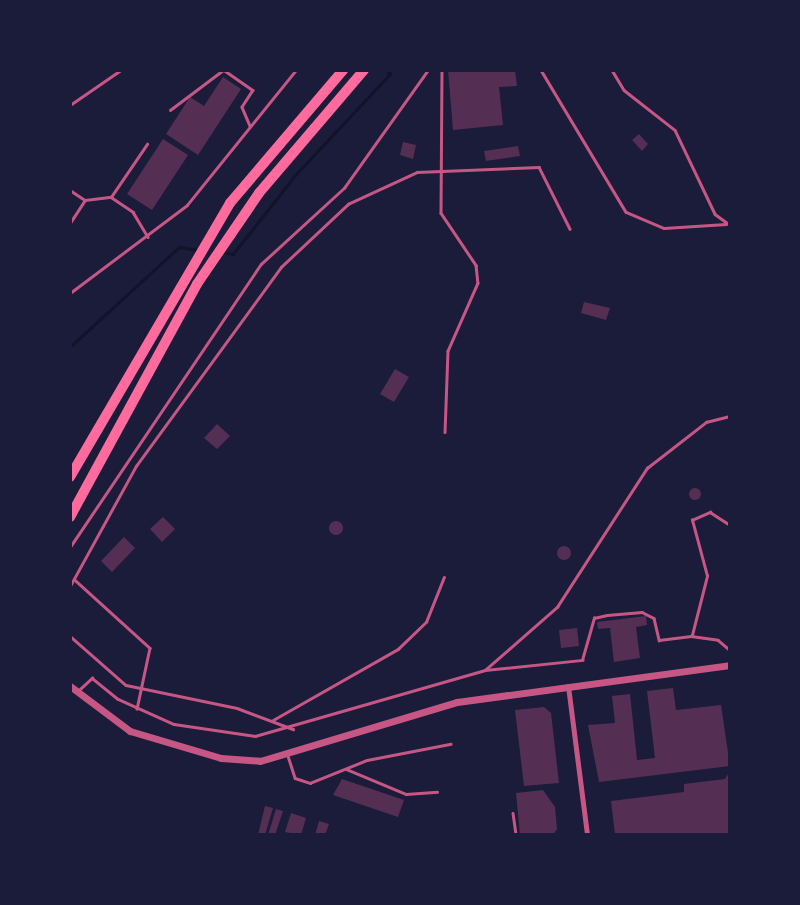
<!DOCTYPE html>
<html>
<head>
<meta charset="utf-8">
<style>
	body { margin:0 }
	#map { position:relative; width:800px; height:905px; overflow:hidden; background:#1b1b3a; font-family:Poppins,sans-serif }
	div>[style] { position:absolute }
	.stream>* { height:2.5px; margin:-1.25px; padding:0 1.25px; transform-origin:1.25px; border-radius:1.25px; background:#12122b }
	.building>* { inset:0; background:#542f53 }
	.round { border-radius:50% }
	.service>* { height:2.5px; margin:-1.25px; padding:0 1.25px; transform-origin:1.25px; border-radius:1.25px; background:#c65784 }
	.minor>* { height:5px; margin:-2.5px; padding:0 2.5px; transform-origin:2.5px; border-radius:2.5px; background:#c65784 }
	.tertiary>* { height:7px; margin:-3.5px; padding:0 3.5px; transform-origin:3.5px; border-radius:3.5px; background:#c65784 }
	.motorway>* { height:10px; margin:-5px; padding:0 5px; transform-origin:5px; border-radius:5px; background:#ff6b9d }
	span { translate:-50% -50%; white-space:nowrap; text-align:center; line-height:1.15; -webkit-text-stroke:5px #1b1b3a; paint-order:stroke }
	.frame { position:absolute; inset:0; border:72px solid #1b1b3a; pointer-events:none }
</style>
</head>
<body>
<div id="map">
	<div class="stream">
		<div style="left:222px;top:252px;width:11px;rotate:10deg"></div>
		<div style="left:233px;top:254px;width:103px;rotate:-51.7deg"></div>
		<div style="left:297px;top:173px;width:136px;rotate:-46.8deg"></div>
		<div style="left:390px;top:74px;width:6px;rotate:-135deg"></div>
		<div style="left:70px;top:347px;width:148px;rotate:-42.5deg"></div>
		<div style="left:179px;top:247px;width:19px;rotate:9deg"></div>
	</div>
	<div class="building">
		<div style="clip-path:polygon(448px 70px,515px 70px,517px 86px,499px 87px,503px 125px,453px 130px)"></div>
		<div style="clip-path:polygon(223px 77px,241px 89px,198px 155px,166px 134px,190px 97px,204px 106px)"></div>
		<div style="clip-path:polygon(639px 134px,648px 144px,642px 151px,632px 140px)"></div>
		<div style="clip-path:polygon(163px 139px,188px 155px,152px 210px,127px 194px)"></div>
		<div style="clip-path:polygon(403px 142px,416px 145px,413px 159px,400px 155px)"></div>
		<div style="clip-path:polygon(518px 146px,520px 156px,486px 161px,484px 151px)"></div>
		<div style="clip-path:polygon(584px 302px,610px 308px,606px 320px,581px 313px)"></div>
		<div style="clip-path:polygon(395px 369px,409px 377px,394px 402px,380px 394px)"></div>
		<div style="clip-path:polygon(217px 424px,230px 436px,217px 449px,204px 438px)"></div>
		<div class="round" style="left:689px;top:488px;width:12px;height:12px"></div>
		<div style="clip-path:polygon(163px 517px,175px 529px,162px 542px,150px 529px)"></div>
		<div class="round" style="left:329px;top:521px;width:14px;height:14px"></div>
		<div style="clip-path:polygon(124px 537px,135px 548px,112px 572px,101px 561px)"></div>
		<div class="round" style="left:557px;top:546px;width:14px;height:14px"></div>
		<div style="clip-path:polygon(646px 616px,647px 625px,636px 627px,640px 658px,614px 662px,610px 628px,598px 629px,597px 622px)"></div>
		<div style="clip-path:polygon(577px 628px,579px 646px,561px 648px,559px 630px)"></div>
		<div style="clip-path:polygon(673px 688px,676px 710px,721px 705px,730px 766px,599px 782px,588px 725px,615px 723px,612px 696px,630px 694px,637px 760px,655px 758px,647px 691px)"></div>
		<div style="clip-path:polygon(544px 707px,551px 713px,559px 783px,524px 786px,515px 710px)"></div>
		<div style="clip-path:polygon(730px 771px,730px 835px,615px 835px,611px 801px,684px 792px,684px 784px,725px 779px)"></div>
		<div style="clip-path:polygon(342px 779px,404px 800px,398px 817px,333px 795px)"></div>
		<div style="clip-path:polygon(543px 790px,555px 807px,557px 829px,553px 835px,520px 835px,516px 793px)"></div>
		<div style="clip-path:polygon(265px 806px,273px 808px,265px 835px,258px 835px)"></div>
		<div style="clip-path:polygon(276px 809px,283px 811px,275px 835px,268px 835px)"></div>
		<div style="clip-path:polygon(291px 813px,306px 818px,301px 835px,285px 832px)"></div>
		<div style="clip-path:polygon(319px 821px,329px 824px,325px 835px,315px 835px)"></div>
	</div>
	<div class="service">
		<div style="left:224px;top:70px;width:35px;rotate:35deg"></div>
		<div style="left:253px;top:90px;width:20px;rotate:123deg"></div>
		<div style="left:242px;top:107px;width:21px;rotate:67deg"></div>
		<div style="left:442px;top:70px;width:143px;rotate:90.4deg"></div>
		<div style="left:441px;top:213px;width:63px;rotate:56.1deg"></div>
		<div style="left:476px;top:265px;width:18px;rotate:84deg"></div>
		<div style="left:478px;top:283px;width:74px;rotate:113.8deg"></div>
		<div style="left:448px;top:351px;width:81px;rotate:92.1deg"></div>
		<div style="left:541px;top:70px;width:165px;rotate:59.1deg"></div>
		<div style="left:626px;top:212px;width:41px;rotate:22.8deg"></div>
		<div style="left:664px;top:228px;width:62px;rotate:-3.7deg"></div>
		<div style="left:612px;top:70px;width:23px;rotate:59deg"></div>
		<div style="left:624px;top:90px;width:65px;rotate:38.1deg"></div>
		<div style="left:675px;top:130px;width:93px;rotate:64.5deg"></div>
		<div style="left:715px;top:214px;width:19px;rotate:36deg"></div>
		<div style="left:70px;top:105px;width:62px;rotate:-34.5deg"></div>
		<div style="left:170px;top:110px;width:66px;rotate:-37deg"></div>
		<div style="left:70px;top:190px;width:18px;rotate:34deg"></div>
		<div style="left:111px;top:197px;width:27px;rotate:34deg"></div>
		<div style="left:133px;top:212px;width:29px;rotate:59deg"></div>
		<div style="left:70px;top:223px;width:27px;rotate:-57deg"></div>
		<div style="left:85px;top:200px;width:26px;rotate:-7deg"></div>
		<div style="left:111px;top:197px;width:64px;rotate:-55.8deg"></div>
		<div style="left:70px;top:293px;width:146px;rotate:-36.9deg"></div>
		<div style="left:187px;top:205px;width:174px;rotate:-51.1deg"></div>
		<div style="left:70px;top:547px;width:341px;rotate:-56deg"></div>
		<div style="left:261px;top:264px;width:113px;rotate:-42.5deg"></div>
		<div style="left:344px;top:188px;width:145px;rotate:-54.6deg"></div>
		<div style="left:75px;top:580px;width:101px;rotate:42.2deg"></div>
		<div style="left:150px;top:648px;width:62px;rotate:102deg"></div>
		<div style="left:70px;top:586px;width:137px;rotate:-61.2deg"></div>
		<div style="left:136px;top:466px;width:246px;rotate:-53.9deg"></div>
		<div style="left:281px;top:267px;width:92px;rotate:-43.2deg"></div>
		<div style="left:348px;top:204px;width:76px;rotate:-24.9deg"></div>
		<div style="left:417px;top:172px;width:122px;rotate:-2.3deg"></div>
		<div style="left:539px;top:167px;width:69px;rotate:63.4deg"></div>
		<div style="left:692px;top:635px;width:61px;rotate:-75.7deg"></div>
		<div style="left:707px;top:576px;width:58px;rotate:-105deg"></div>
		<div style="left:692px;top:520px;width:20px;rotate:-24deg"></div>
		<div style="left:710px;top:512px;width:24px;rotate:33deg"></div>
		<div style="left:70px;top:636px;width:74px;rotate:41.2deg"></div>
		<div style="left:126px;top:685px;width:113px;rotate:11.7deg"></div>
		<div style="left:237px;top:708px;width:60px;rotate:20.6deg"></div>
		<div style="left:485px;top:670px;width:96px;rotate:-41.2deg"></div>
		<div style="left:557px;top:607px;width:166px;rotate:-57.1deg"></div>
		<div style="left:647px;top:468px;width:75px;rotate:-37.9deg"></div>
		<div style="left:706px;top:422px;width:25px;rotate:-14deg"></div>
		<div style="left:79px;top:690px;width:18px;rotate:-43deg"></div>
		<div style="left:92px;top:678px;width:33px;rotate:39deg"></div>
		<div style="left:118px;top:699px;width:61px;rotate:24.1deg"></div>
		<div style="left:174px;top:724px;width:82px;rotate:8.4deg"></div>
		<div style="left:255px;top:736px;width:239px;rotate:-16deg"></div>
		<div style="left:485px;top:670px;width:98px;rotate:-5.9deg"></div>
		<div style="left:582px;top:660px;width:44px;rotate:-74.1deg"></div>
		<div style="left:594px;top:618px;width:13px;rotate:-13deg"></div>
		<div style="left:607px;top:615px;width:35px;rotate:-5deg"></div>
		<div style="left:642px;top:612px;width:13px;rotate:27deg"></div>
		<div style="left:654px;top:618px;width:23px;rotate:77deg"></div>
		<div style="left:659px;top:640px;width:32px;rotate:-7deg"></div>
		<div style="left:691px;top:636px;width:27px;rotate:8deg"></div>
		<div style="left:718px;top:640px;width:16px;rotate:40deg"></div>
		<div style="left:273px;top:720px;width:144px;rotate:-29.6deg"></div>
		<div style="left:398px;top:649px;width:39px;rotate:-44deg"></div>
		<div style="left:426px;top:622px;width:48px;rotate:-68.2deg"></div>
		<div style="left:288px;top:756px;width:23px;rotate:72deg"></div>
		<div style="left:295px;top:778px;width:16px;rotate:18deg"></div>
		<div style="left:310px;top:783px;width:61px;rotate:-22deg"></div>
		<div style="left:367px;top:760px;width:85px;rotate:-10.9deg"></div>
		<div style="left:346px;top:769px;width:65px;rotate:22.6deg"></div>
		<div style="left:406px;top:794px;width:31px;rotate:-4deg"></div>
		<div style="left:513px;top:813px;width:22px;rotate:82deg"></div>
	</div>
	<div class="minor">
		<div style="left:568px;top:686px;width:150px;rotate:82.7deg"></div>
	</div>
	<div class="tertiary">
		<div style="left:70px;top:686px;width:75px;rotate:36.9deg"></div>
		<div style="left:130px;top:731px;width:95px;rotate:16.5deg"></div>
		<div style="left:221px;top:758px;width:39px;rotate:4deg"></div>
		<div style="left:260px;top:761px;width:206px;rotate:-16.7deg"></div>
		<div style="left:457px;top:702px;width:275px;rotate:-7.7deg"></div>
	</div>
	<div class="motorway">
		<div style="left:70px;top:477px;width:317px;rotate:-59.7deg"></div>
		<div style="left:230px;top:203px;width:175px;rotate:-49.6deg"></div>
		<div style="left:70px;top:517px;width:265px;rotate:-61.4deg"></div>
		<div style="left:197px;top:284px;width:110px;rotate:-55.7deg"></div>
		<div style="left:259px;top:193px;width:162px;rotate:-49.5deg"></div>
	</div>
	<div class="frame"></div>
</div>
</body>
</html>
